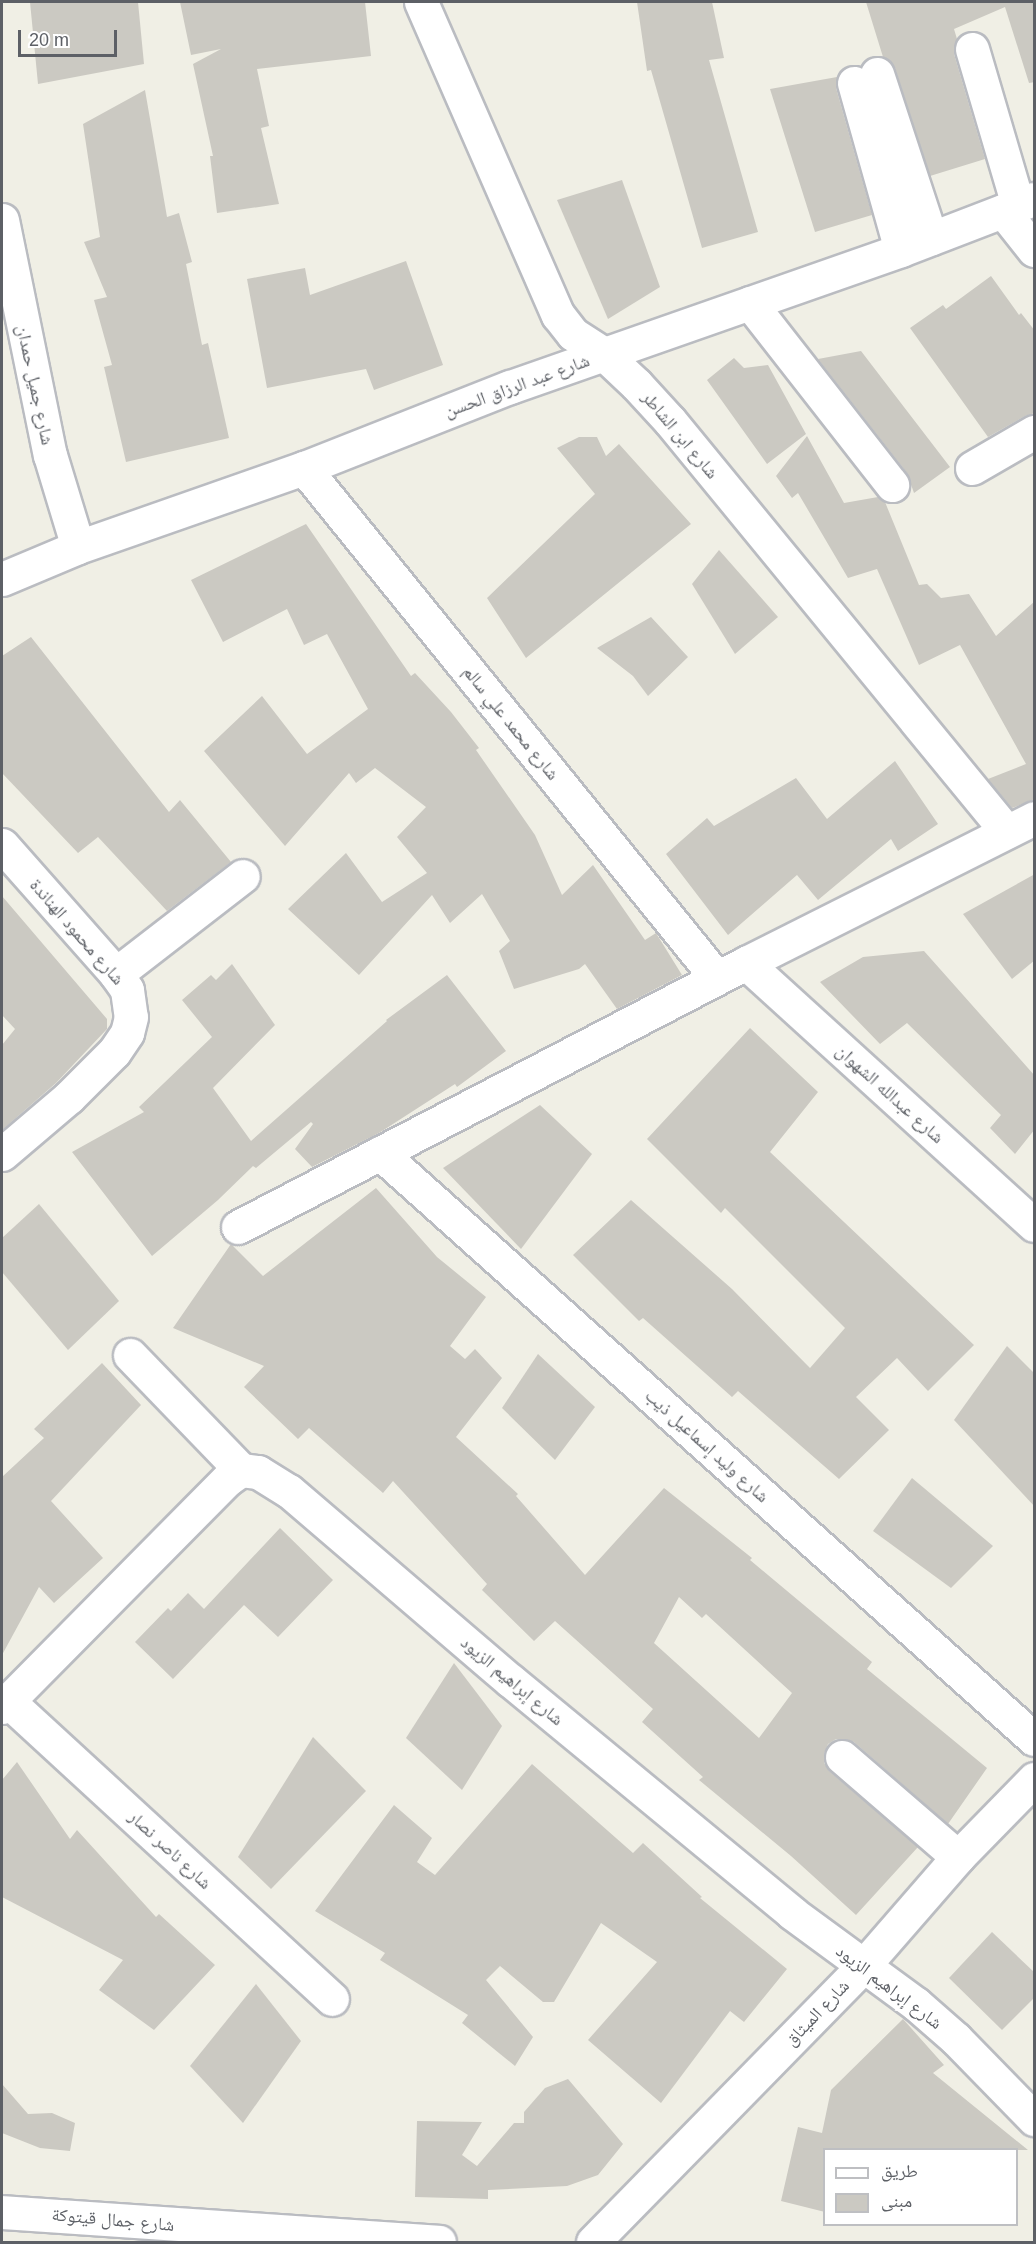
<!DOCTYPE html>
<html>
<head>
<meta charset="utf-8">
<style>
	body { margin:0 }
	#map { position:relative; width:1036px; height:2244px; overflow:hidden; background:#f0efe5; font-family:Arial,"Noto Naskh Arabic",sans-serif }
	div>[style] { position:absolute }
	.building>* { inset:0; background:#cbc9c2 }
	.roads { filter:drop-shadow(2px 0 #babcc1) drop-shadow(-2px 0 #babcc1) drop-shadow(0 2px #babcc1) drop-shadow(0 -2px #babcc1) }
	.minor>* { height:33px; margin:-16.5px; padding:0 16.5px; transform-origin:16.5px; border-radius:16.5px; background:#fff }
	span { translate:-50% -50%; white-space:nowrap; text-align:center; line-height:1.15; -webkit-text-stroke:6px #fff; paint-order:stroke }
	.street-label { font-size:18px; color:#5d6066 }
	.frame { position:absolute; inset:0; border:3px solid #5d6066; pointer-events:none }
	.legend { position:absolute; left:823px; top:2148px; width:195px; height:78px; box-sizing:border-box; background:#fff; border:2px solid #bebfc2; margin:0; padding:8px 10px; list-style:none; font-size:18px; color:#5d6066 }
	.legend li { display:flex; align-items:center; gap:12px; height:30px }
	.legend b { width:30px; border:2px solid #bebfc2 }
	.scale { position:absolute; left:18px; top:30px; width:99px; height:27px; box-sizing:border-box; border:3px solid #5d6066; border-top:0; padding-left:8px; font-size:18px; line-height:21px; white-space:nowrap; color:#5d6066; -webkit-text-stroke:4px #fff; paint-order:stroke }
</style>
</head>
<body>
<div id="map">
	<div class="building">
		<div style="clip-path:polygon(30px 2px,138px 2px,144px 64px,38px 84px)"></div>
		<div style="clip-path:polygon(180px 2px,365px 2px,371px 56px,257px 69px,269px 126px,261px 128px,279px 204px,217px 213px,210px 156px,213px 156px,193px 64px,221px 49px,191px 55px)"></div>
		<div style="clip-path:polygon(637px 2px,712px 2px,724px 58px,709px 60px,758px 232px,702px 248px,651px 70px,647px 71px)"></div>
		<div style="clip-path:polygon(866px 2px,1035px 2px,1035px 82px,1029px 83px,1005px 7px,954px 29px,957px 39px,954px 54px,985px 159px,930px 176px,895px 68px,883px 57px)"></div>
		<div style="clip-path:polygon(837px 77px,836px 88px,872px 215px,815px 232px,770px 89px)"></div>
		<div style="clip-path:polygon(145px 90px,167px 217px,179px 213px,192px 262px,186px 264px,202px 345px,208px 343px,229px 438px,126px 462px,104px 367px,112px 365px,94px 300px,107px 297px,84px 242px,100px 237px,83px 124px)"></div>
		<div style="clip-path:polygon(622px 180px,660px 287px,608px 319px,557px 200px)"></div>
		<div style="clip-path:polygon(406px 261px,443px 365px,374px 390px,366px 369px,267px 388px,247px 279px,305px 268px,310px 295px)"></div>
		<div style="clip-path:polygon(991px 276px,1019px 315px,1021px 313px,1035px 331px,1035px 413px,1025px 416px,988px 437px,910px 328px,943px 305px,946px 309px)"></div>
		<div style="clip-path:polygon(861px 351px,950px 467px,914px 493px,907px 473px,818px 359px)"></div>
		<div style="clip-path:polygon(734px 358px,744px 368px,768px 365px,806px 434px,767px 464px,707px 380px)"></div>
		<div style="clip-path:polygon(807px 436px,844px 503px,878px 497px,885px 502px,919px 585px,927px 584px,941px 598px,969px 594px,996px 636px,1035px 601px,1035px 799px,1012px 808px,988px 779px,1026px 764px,960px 645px,919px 665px,877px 569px,848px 578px,798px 493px,792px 498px,776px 476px)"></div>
		<div style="clip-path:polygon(579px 437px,597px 437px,606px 456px,619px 444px,691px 524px,526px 658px,487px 598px,595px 494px,557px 448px)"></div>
		<div style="clip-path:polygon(306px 524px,411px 676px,415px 673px,451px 712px,479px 748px,476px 750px,535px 835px,562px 895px,593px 865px,645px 940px,656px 933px,682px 975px,617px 1009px,585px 964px,579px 969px,514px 989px,499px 951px,510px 941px,482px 894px,450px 923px,432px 895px,359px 975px,288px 909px,346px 853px,382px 902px,427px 873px,397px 837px,426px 807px,375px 768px,356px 783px,349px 773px,285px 846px,204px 751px,262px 696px,307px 754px,368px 709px,327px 634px,304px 645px,287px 609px,223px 642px,191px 580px)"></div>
		<div style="clip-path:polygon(719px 550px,778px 617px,735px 654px,692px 584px)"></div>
		<div style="clip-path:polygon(651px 617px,688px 657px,648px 696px,633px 676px,597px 648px)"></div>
		<div style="clip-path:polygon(31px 637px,169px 812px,180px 800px,231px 862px,167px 911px,98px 837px,78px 853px,2px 773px,2px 656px)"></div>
		<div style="clip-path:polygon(895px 761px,938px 824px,898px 851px,891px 839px,818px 900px,797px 875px,728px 935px,666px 854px,707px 818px,714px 826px,796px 778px,827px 819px)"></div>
		<div style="clip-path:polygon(1035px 874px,1035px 960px,1012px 979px,963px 914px)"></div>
		<div style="clip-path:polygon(2px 896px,107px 1019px,107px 1029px,56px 1083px,2px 1130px,2px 1045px,15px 1029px,2px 1015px)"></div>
		<div style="clip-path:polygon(924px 951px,1035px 1076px,1035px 1129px,1015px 1154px,990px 1128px,1001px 1115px,907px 1023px,880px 1044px,820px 982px,863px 957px)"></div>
		<div style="clip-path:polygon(232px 964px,275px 1025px,213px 1088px,251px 1141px,387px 1021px,386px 1020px,447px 975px,506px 1051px,457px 1087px,455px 1084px,379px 1133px,312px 1167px,295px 1149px,313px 1124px,311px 1122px,256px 1168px,253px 1166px,218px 1200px,152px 1256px,72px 1152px,144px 1112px,139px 1107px,212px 1037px,182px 1000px,211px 975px,216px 980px)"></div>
		<div style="clip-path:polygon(750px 1028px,818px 1092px,770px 1152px,974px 1345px,928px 1391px,897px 1358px,856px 1397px,889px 1430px,839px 1479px,738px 1391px,732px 1397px,643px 1318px,639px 1321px,573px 1255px,631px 1200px,732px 1289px,810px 1368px,845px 1328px,725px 1208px,721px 1213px,647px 1139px)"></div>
		<div style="clip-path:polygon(540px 1105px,592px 1154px,521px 1249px,443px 1168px)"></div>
		<div style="clip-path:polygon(evenodd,376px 1188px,437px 1257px,486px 1297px,450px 1346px,465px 1359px,475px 1349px,502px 1378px,456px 1437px,518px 1494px,516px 1496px,585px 1575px,664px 1488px,752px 1558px,750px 1560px,872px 1662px,867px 1669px,987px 1768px,948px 1824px,854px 1742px,845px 1739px,836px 1739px,828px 1744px,824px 1754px,824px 1763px,829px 1771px,918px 1847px,856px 1915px,791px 1856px,699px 1780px,703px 1777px,642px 1722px,653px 1709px,555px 1621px,534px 1641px,482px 1590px,487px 1584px,393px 1481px,383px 1493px,309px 1428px,298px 1439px,244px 1387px,264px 1366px,173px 1328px,231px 1244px,263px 1276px,376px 1188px,679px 1597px,702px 1618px,706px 1614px,792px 1693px,759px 1738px,654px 1643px,679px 1597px)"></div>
		<div style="clip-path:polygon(39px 1204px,119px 1301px,68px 1350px,2px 1272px,2px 1238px)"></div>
		<div style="clip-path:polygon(1007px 1346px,1035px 1374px,1035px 1507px,954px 1420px)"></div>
		<div style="clip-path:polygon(538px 1354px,595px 1407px,555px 1460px,502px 1408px)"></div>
		<div style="clip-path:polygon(102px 1363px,141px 1405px,51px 1501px,103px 1558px,54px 1603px,39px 1587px,2px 1655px,2px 1477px,44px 1438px,34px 1429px)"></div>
		<div style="clip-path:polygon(912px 1478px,993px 1546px,951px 1588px,873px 1531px)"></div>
		<div style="clip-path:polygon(280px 1528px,333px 1580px,278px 1637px,244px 1605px,173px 1679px,135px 1642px,168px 1608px,171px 1611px,188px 1593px,204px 1609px)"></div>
		<div style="clip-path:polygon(454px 1663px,502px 1726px,462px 1790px,406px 1738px)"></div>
		<div style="clip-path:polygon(313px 1737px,366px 1791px,271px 1889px,238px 1857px)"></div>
		<div style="clip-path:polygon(17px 1762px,70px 1839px,77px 1830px,156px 1917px,159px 1914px,215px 1965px,154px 2030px,99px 1990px,123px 1960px,2px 1897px,2px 1780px)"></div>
		<div style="clip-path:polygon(532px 1764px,633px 1853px,643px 1843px,702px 1897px,700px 1898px,787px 1969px,744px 2022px,730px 2011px,661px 2103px,588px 2040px,657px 1962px,601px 1923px,554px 2002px,543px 2002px,500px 1966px,486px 1980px,533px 2037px,515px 2066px,462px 2023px,468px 2015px,380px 1960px,385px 1953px,315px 1911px,394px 1805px,432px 1838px,417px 1862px,435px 1875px)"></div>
		<div style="clip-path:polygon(992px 1932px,1035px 1973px,1035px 1997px,1002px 2030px,949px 1978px)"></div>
		<div style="clip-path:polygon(256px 1984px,301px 2041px,243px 2123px,190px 2066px)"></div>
		<div style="clip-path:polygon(903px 2019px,944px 2065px,933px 2073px,1028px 2150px,825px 2150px,825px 2212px,781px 2201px,798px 2127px,822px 2133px,831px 2090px)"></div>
		<div style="clip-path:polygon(568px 2079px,623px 2144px,598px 2175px,567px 2186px,488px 2190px,488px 2199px,415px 2197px,417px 2121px,482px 2122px,462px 2155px,477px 2166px,514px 2123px,524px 2123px,524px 2112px,545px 2088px)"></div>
		<div style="clip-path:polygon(2px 2084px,28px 2114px,52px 2113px,75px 2123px,70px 2151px,40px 2148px,2px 2133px)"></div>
	</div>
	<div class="roads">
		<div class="minor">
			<div style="left:421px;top:2px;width:342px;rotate:66.4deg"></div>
			<div style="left:558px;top:315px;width:24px;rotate:52deg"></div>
			<div style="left:573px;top:334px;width:37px;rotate:33deg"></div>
			<div style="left:604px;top:354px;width:44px;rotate:43.2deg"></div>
			<div style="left:636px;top:384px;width:50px;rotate:47.4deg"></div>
			<div style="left:670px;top:421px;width:531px;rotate:50.65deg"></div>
			<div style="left:972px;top:49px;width:163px;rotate:73.6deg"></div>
			<div style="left:877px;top:74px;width:173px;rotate:71.8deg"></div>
			<div style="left:854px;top:83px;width:173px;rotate:74.3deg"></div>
			<div style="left:1003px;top:211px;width:50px;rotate:51.5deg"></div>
			<div style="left:2px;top:220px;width:240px;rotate:78.5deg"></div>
			<div style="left:50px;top:455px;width:96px;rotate:73.1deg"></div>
			<div style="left:750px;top:303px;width:231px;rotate:52deg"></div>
			<div style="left:304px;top:468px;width:656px;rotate:51deg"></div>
			<div style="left:972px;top:468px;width:72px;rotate:-30.1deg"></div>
			<div style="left:2px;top:579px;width:82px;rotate:-22.8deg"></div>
			<div style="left:78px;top:547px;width:239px;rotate:-19.3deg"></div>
			<div style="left:304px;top:468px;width:221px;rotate:-21.5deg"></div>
			<div style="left:510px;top:387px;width:414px;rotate:-19.3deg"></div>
			<div style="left:901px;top:250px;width:142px;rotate:-21deg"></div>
			<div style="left:2px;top:845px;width:172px;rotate:48.5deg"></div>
			<div style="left:116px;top:974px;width:19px;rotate:55deg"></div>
			<div style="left:127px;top:990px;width:27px;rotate:82deg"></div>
			<div style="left:131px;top:1017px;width:16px;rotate:104deg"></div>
			<div style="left:127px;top:1033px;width:23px;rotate:124deg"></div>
			<div style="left:114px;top:1052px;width:64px;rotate:135deg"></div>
			<div style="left:69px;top:1097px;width:88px;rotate:139.6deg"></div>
			<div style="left:746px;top:963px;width:389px;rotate:42.3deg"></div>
			<div style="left:116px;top:974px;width:160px;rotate:-37.7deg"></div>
			<div style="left:380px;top:1153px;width:878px;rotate:41.86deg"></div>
			<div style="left:238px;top:1227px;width:573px;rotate:-27.46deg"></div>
			<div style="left:746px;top:963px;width:322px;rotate:-26.7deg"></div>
			<div style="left:130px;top:1355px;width:160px;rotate:46deg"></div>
			<div style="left:8px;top:1701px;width:440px;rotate:42.6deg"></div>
			<div style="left:2px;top:1707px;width:321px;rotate:-45.3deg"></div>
			<div style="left:228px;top:1479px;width:16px;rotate:-35deg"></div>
			<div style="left:241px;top:1470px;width:17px;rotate:7deg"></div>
			<div style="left:258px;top:1472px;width:36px;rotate:32deg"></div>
			<div style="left:289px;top:1491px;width:292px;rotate:40.6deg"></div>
			<div style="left:511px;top:1681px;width:364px;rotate:39.5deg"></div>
			<div style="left:792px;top:1913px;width:154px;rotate:36.3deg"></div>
			<div style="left:916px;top:2004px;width:53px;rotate:41.2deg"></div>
			<div style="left:956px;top:2039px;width:112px;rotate:45.7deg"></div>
			<div style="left:842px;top:1757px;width:153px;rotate:40.8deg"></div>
			<div style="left:2px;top:2212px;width:438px;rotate:3.9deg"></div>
			<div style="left:593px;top:2242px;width:389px;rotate:-45.6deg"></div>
			<div style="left:865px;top:1964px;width:142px;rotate:-49deg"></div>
			<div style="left:958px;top:1857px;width:109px;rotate:-45.7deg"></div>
		</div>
	</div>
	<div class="street-label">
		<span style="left:35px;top:385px;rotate:78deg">شارع جميل حمدان</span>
		<span style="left:517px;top:386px;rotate:-20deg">شارع عبد الرزاق الحسن</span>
		<span style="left:680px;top:435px;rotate:50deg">شارع ابن الشاطر</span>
		<span style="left:511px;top:723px;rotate:51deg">شارع محمد علي سالم</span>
		<span style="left:77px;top:932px;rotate:49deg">شارع محمود الهناندة</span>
		<span style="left:890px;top:1094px;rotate:42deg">شارع عبدالله الشهوان</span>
		<span style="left:707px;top:1446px;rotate:42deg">شارع وليد إسماعيل ذيب</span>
		<span style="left:512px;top:1681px;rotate:40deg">شارع إبراهيم الزيود</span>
		<span style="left:170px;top:1850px;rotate:43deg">شارع ناصر نصار</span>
		<span style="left:889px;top:1987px;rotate:37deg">شارع إبراهيم الزيود</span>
		<span style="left:817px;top:2013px;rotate:-46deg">شارع الميثاق</span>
		<span style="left:113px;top:2220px;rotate:5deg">شارع جمال قيتوكة</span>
	</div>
	<div class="frame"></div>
	<ul class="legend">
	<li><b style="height:8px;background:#fff"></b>طريق</li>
	<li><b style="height:16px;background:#cbc9c2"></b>مبنى</li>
	</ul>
	<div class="scale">20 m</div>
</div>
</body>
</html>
